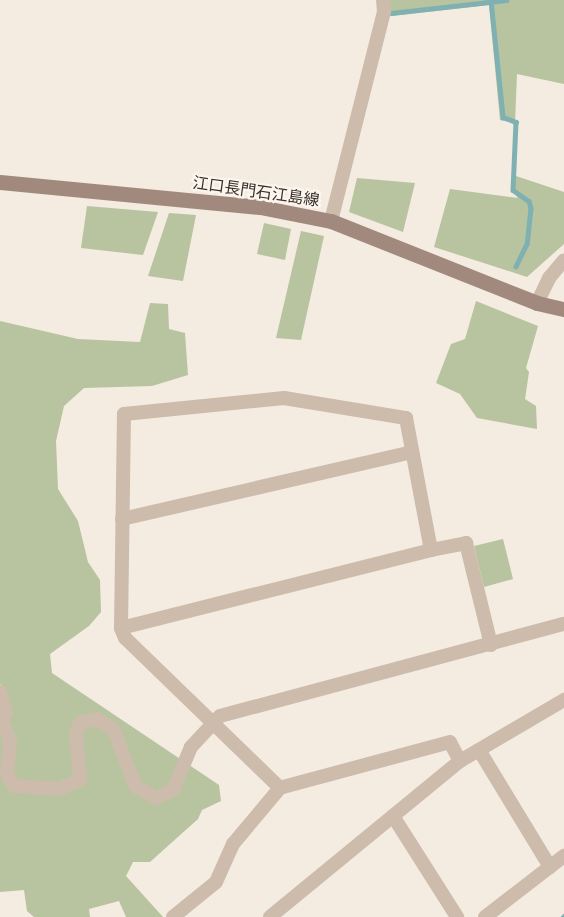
<!DOCTYPE html>
<html>
<head>
<meta charset="utf-8">
<style>
	body { margin:0 }
	#map { position:relative; width:564px; height:917px; overflow:hidden; background:#f4ebe1; font-family:"Work Sans","Noto Sans JP",sans-serif }
	div>[style] { position:absolute }
	.green>* { inset:0; background:#b8c4a0 }
	.stream>* { height:4.5px; margin:-2.25px; padding:0 2.25px; transform-origin:2.25px; border-radius:2.25px; background:#7fb0b2 }
	.street>* { height:14px; margin:-7px; padding:0 7px; transform-origin:7px; border-radius:7px; background:#cdbbac }
	.secondary>* { height:15px; margin:-7.5px; padding:0 7.5px; transform-origin:7.5px; border-radius:7.5px; background:#a18a7d }
	span { translate:-50% -50%; white-space:nowrap; text-align:center; line-height:1.15; -webkit-text-stroke:4.5px #fbf5ee; paint-order:stroke }
	.street-label { font-size:16px; color:#3b302b }
</style>
</head>
<body>
<div id="map">
	<div class="green">
		<div style="clip-path:polygon(389px 0,564px 0,564px 84px,517px 74px,515px 123px,500px 120px,489px 5px,391px 16px)"></div>
		<div style="clip-path:polygon(513px 175px,564px 192px,564px 244px,527px 277px,434px 247px,450px 189px,518px 198px,512px 190px)"></div>
		<div style="clip-path:polygon(357px 178px,415px 183px,403px 232px,349px 212px)"></div>
		<div style="clip-path:polygon(87px 206px,158px 212px,143px 255px,81px 248px)"></div>
		<div style="clip-path:polygon(169px 213px,196px 215px,183px 281px,148px 276px)"></div>
		<div style="clip-path:polygon(264px 223px,291px 229px,285px 260px,257px 254px)"></div>
		<div style="clip-path:polygon(301px 231px,324px 236px,301px 340px,276px 338px)"></div>
		<div style="clip-path:polygon(476px 301px,538px 326px,526px 368px,529px 372px,525px 399px,536px 406px,537px 429px,477px 418px,460px 394px,436px 383px,451px 344px,465px 339px)"></div>
		<div style="clip-path:polygon(150px 303px,168px 304px,169px 329px,185px 333px,188px 375px,152px 386px,84px 388px,64px 406px,56px 441px,58px 489px,78px 521px,88px 562px,100px 580px,101px 612px,89px 626px,50px 654px,52px 673px,219px 785px,221px 801px,202px 810px,198px 819px,150px 862px,133px 862px,126px 876px,163px 917px,126px 917px,119px 901px,89px 909px,90px 917px,34px 917px,27px 911px,24px 890px,0 892px,0 694px,7px 692px,0 684px,0 321px,78px 339px,140px 342px)"></div>
		<div style="clip-path:polygon(503px 539px,513px 579px,484px 587px,474px 546px)"></div>
	</div>
	<div class="stream">
		<div style="left:491px;top:0;width:118px;rotate:84.1deg"></div>
		<div style="left:503px;top:117px;width:14px;rotate:21deg"></div>
		<div style="left:516px;top:122px;width:68px;rotate:92.5deg"></div>
		<div style="left:513px;top:190px;width:19px;rotate:35deg"></div>
		<div style="left:529px;top:201px;width:7px;rotate:74deg"></div>
		<div style="left:531px;top:208px;width:36px;rotate:96deg"></div>
		<div style="left:527px;top:244px;width:25px;rotate:116deg"></div>
		<div style="left:391px;top:13px;width:116px;rotate:-6.4deg"></div>
		<div style="left:563px;top:917px;width:1px;rotate:-45deg"></div>
	</div>
	<div class="street">
		<div style="left:331px;top:221px;width:217px;rotate:-75.8deg"></div>
		<div style="left:384px;top:11px;width:11px;rotate:-95deg"></div>
		<div style="left:537px;top:303px;width:28px;rotate:-64deg"></div>
		<div style="left:549px;top:278px;width:23px;rotate:-50deg"></div>
		<div style="left:122px;top:519px;width:298px;rotate:-13deg"></div>
		<div style="left:121px;top:628px;width:320px;rotate:-14.1deg"></div>
		<div style="left:0;top:692px;width:20px;rotate:72deg"></div>
		<div style="left:6px;top:711px;width:11px;rotate:112deg"></div>
		<div style="left:2px;top:721px;width:22px;rotate:68deg"></div>
		<div style="left:10px;top:741px;width:33px;rotate:95deg"></div>
		<div style="left:7px;top:774px;width:14px;rotate:60deg"></div>
		<div style="left:14px;top:786px;width:45px;rotate:3.8deg"></div>
		<div style="left:59px;top:789px;width:23px;rotate:-23deg"></div>
		<div style="left:80px;top:780px;width:48px;rotate:-94.8deg"></div>
		<div style="left:76px;top:732px;width:10px;rotate:-66deg"></div>
		<div style="left:80px;top:723px;width:17px;rotate:-13deg"></div>
		<div style="left:97px;top:719px;width:19px;rotate:32deg"></div>
		<div style="left:113px;top:729px;width:62px;rotate:68.4deg"></div>
		<div style="left:136px;top:787px;width:23px;rotate:29deg"></div>
		<div style="left:156px;top:798px;width:19px;rotate:-25deg"></div>
		<div style="left:173px;top:790px;width:47px;rotate:-67.3deg"></div>
		<div style="left:191px;top:747px;width:42px;rotate:-46.9deg"></div>
		<div style="left:220px;top:716px;width:356px;rotate:-15deg"></div>
		<div style="left:479px;top:750px;width:137px;rotate:58.7deg"></div>
		<div style="left:460px;top:761px;width:21px;rotate:-118deg"></div>
		<div style="left:450px;top:742px;width:176px;rotate:164.9deg"></div>
		<div style="left:280px;top:788px;width:216px;rotate:-135.9deg"></div>
		<div style="left:125px;top:638px;width:11px;rotate:-112deg"></div>
		<div style="left:121px;top:628px;width:214px;rotate:-89.2deg"></div>
		<div style="left:124px;top:414px;width:161px;rotate:-5.7deg"></div>
		<div style="left:284px;top:398px;width:124px;rotate:9.3deg"></div>
		<div style="left:406px;top:418px;width:134px;rotate:79.3deg"></div>
		<div style="left:431px;top:550px;width:36px;rotate:-11deg"></div>
		<div style="left:466px;top:543px;width:105px;rotate:76.2deg"></div>
		<div style="left:393px;top:816px;width:120px;rotate:57.6deg"></div>
		<div style="left:173px;top:917px;width:55px;rotate:-39.1deg"></div>
		<div style="left:216px;top:882px;width:42px;rotate:-65.9deg"></div>
		<div style="left:233px;top:844px;width:73px;rotate:-50deg"></div>
		<div style="left:270px;top:917px;width:246px;rotate:-39.4deg"></div>
		<div style="left:460px;top:761px;width:121px;rotate:-30.4deg"></div>
		<div style="left:485px;top:917px;width:100px;rotate:-37.7deg"></div>
	</div>
	<div class="secondary">
		<div style="left:0;top:182px;width:261px;rotate:5.5deg"></div>
		<div style="left:260px;top:207px;width:72px;rotate:11.2deg"></div>
		<div style="left:331px;top:221px;width:222px;rotate:21.7deg"></div>
		<div style="left:537px;top:303px;width:28px;rotate:13deg"></div>
	</div>
	<div class="street-label">
		<span style="left:256px;top:192px;rotate:8deg">江口長門石江島線</span>
	</div>
</div>
</body>
</html>
